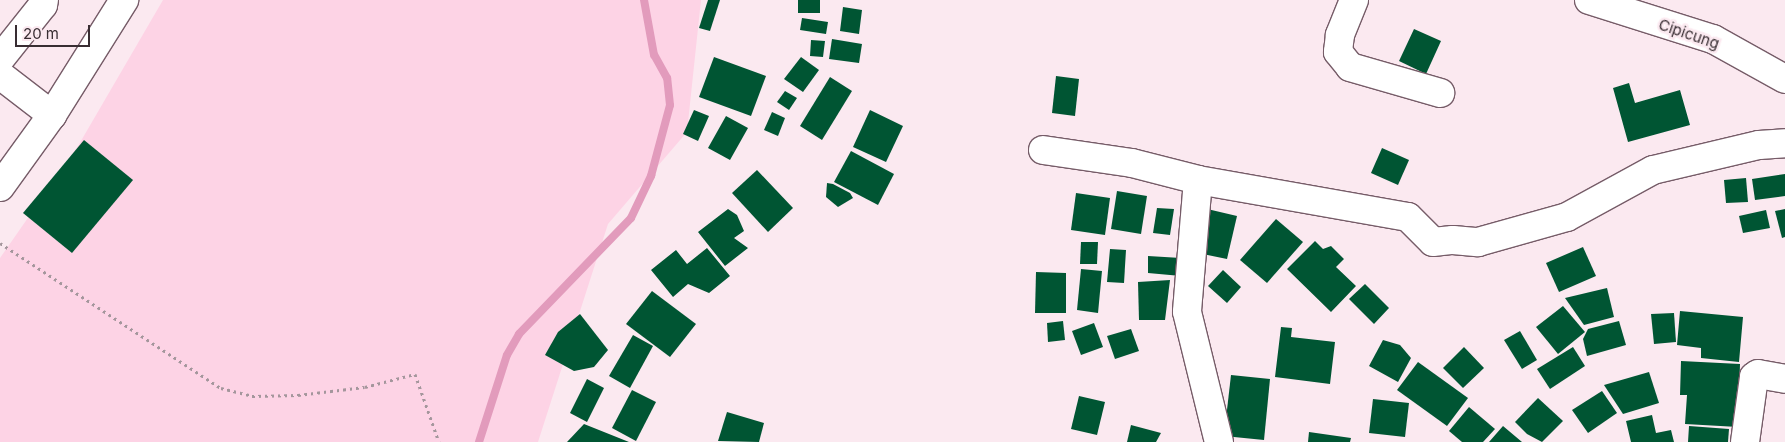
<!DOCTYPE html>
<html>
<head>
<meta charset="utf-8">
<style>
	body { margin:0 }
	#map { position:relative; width:1785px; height:442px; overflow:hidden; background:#fbe9f0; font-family:Inter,sans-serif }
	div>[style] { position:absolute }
	.green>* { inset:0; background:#fdd3e5 }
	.stream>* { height:8px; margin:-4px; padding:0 4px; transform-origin:4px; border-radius:4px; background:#e29bbc }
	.building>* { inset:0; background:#053 }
	.path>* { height:3px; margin-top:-1.5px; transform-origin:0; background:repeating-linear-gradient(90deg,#a4969c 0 2.5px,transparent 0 6.5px) }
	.roads { filter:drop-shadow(1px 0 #765c68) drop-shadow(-1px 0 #765c68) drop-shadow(0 1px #765c68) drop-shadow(0 -1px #765c68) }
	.minor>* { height:28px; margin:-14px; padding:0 14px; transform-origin:14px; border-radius:14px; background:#fff }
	span { translate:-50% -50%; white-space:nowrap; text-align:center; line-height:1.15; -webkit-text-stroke:5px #fbe9f0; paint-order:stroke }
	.street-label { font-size:15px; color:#382d32 }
	.scale { position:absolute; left:15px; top:25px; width:75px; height:22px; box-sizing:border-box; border:2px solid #382d32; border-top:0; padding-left:6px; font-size:15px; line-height:18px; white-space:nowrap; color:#382d32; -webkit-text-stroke:4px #fbe9f0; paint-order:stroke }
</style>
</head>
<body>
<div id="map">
	<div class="green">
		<div style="clip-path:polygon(163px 0,701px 0,687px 132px,608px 224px,538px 442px,0 442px,0 258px,78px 146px)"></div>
	</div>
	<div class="stream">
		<div style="left:479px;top:442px;width:91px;rotate:-72.2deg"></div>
		<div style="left:507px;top:355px;width:24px;rotate:-60deg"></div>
		<div style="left:519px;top:334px;width:161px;rotate:-46deg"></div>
		<div style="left:631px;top:218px;width:47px;rotate:-64.5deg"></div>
		<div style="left:651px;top:176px;width:73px;rotate:-75deg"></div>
		<div style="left:670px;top:105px;width:27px;rotate:-96deg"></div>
		<div style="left:667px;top:78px;width:26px;rotate:-119deg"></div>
		<div style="left:654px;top:55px;width:56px;rotate:-100.3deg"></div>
	</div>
	<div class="building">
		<div style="clip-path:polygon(708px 0,720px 0,710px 31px,699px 28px)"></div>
		<div style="clip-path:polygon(798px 0,820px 0,820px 13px,798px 13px)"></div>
		<div style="clip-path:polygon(843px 7px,862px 10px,859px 34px,840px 31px)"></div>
		<div style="clip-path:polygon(802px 18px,828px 22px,826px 34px,800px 30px)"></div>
		<div style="clip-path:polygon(1414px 29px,1441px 41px,1426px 74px,1399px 61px)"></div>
		<div style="clip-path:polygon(832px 39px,862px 44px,859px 63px,829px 59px)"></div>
		<div style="clip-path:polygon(811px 40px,825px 41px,823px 57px,810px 56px)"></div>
		<div style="clip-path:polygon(714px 57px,766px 76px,751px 116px,699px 97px)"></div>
		<div style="clip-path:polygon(801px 57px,819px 70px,803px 92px,784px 79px)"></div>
		<div style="clip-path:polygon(1056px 76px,1079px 79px,1075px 116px,1052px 113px)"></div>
		<div style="clip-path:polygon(830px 77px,852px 91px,822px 140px,800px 126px)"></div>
		<div style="clip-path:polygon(1629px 83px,1635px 103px,1680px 90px,1690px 125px,1628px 142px,1613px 88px)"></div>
		<div style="clip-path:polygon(785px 91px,797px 98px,789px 110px,777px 102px)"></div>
		<div style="clip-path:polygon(694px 110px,709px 116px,698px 141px,683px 134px)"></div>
		<div style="clip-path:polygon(870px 110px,903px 126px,886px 162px,853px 147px)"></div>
		<div style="clip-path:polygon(772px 112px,785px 118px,778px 136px,764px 130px)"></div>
		<div style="clip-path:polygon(726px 116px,748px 128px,730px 160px,708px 148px)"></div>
		<div style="clip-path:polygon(84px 140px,133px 180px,72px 253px,23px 213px)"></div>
		<div style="clip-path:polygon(1382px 148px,1409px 160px,1398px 185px,1371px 173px)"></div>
		<div style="clip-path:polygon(851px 151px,894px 174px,878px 205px,834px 182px)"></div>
		<div style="clip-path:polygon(757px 170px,793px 208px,768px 232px,732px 193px)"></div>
		<div style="clip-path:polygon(1785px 174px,1785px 196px,1755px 200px,1752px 179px)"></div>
		<div style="clip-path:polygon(1746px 178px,1748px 202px,1726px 203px,1724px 180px)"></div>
		<div style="clip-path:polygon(827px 183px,833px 184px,850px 193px,853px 198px,838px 207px,826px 197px)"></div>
		<div style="clip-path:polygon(1117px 191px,1147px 196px,1141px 234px,1111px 229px)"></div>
		<div style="clip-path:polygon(1076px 193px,1110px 198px,1105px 235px,1071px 230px)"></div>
		<div style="clip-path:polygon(1157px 208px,1174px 209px,1170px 235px,1153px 233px)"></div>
		<div style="clip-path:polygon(1203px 208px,1237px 216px,1227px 259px,1193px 252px)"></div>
		<div style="clip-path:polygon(728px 209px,737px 215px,744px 231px,734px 238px,748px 248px,725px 266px,698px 232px)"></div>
		<div style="clip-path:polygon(1785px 209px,1785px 237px,1782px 238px,1775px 211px)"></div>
		<div style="clip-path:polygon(1766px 210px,1770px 228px,1743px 233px,1739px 216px)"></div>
		<div style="clip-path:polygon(1276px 219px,1303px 242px,1267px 283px,1240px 260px)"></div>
		<div style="clip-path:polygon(1315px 241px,1323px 249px,1331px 246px,1344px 259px,1336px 267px,1356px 286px,1331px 312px,1287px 269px)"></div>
		<div style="clip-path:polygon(1081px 242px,1098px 242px,1097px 264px,1080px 264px)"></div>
		<div style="clip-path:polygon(1583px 247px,1596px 276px,1559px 292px,1546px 263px)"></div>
		<div style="clip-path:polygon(707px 248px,730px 276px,709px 293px,688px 284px,673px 297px,651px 270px,676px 250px,687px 264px)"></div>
		<div style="clip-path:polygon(1110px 249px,1126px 250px,1124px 283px,1107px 282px)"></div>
		<div style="clip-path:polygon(1148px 256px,1181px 258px,1181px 276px,1148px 273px)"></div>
		<div style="clip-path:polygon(1081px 269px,1102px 271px,1098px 313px,1077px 310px)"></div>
		<div style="clip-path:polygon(1223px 270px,1241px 287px,1227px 303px,1208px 286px)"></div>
		<div style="clip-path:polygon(1036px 272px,1066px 273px,1066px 313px,1035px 313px)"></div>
		<div style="clip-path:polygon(1170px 280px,1165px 320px,1139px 320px,1138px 282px)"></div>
		<div style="clip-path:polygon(1365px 284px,1389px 308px,1374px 324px,1349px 299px)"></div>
		<div style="clip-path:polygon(1607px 288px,1614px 317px,1584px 325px,1565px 298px)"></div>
		<div style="clip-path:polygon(652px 291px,696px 324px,670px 357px,626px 324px)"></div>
		<div style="clip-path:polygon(1563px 306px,1585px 332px,1558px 354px,1536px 327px)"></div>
		<div style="clip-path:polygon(1680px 311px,1743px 317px,1739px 362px,1701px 358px,1701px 348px,1677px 345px)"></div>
		<div style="clip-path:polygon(1674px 313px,1676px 342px,1654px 344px,1651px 314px)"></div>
		<div style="clip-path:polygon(580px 314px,608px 350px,594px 367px,574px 371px,545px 355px,558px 332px)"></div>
		<div style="clip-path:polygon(1063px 321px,1065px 340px,1048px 342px,1047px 323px)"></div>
		<div style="clip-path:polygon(1619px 321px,1626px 345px,1587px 356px,1583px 339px,1588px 329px)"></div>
		<div style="clip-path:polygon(1094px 323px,1103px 347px,1081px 355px,1072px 331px)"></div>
		<div style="clip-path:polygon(1281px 327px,1292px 328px,1291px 337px,1335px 342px,1330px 384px,1275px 377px)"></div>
		<div style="clip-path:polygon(1131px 329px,1139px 351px,1115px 359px,1107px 336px)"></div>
		<div style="clip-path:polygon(1520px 331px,1537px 360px,1522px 369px,1504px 340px)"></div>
		<div style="clip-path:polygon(633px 335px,653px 346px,630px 388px,609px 376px)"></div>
		<div style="clip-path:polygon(1383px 340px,1400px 345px,1411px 358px,1398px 382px,1369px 366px)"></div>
		<div style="clip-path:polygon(1464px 347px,1484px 368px,1463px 388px,1443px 368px)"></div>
		<div style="clip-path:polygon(1573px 347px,1585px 366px,1550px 389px,1537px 369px)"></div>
		<div style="clip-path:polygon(1681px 361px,1740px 364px,1738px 427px,1685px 424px,1687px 395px,1680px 395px)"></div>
		<div style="clip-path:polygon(1418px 362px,1468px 398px,1447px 426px,1397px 390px)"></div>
		<div style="clip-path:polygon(1649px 372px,1659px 403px,1623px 414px,1604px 385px)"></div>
		<div style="clip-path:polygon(1231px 375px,1270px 379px,1264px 440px,1224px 436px)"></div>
		<div style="clip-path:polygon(587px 379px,604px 388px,587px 422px,570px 413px)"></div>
		<div style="clip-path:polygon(632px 390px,656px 402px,636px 441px,612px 428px)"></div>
		<div style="clip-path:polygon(1602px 391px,1617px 413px,1588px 433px,1572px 410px)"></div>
		<div style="clip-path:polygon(1079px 396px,1105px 402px,1097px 435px,1071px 429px)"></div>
		<div style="clip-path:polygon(1538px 398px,1563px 421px,1542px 442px,1527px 434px,1515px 422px)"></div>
		<div style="clip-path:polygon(1373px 399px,1409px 403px,1405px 437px,1369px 433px)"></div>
		<div style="clip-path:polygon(1469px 407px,1495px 429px,1483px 442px,1462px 442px,1449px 431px)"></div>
		<div style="clip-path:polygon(727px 412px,764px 423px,759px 442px,718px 441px)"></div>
		<div style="clip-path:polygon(1652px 415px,1656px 433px,1671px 430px,1674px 442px,1631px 442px,1626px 421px)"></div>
		<div style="clip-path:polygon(584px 424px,629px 442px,567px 442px)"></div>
		<div style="clip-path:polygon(1131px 425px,1161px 433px,1156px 442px,1127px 442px)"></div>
		<div style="clip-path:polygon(1503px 426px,1522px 442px,1489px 442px)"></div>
		<div style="clip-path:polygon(1689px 426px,1729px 429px,1728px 442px,1688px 442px)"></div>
		<div style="clip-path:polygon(1309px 432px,1351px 438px,1350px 442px,1308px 442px)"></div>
	</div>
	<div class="path">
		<div style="left:0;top:243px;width:264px;rotate:33.3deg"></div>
		<div style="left:221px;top:388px;width:32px;rotate:14deg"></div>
		<div style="left:252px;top:396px;width:46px;rotate:-1.2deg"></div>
		<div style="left:298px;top:395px;width:67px;rotate:-6.8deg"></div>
		<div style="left:365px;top:387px;width:52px;rotate:-14.6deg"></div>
		<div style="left:415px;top:374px;width:72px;rotate:70.6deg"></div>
	</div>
	<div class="roads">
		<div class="minor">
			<div style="left:1354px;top:0;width:38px;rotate:112deg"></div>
			<div style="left:1340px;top:35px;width:17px;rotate:97deg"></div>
			<div style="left:1338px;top:52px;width:19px;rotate:51deg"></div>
			<div style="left:1350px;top:67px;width:94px;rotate:16.1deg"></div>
			<div style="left:1589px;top:0;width:130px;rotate:17.5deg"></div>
			<div style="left:1713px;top:39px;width:82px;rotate:29.1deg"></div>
			<div style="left:0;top:59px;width:69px;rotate:-51.5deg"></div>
			<div style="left:43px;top:5px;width:5px;rotate:-79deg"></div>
			<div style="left:0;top:75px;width:66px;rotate:37.6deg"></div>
			<div style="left:1043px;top:150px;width:90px;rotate:8.3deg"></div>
			<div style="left:1132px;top:163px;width:68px;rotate:14.4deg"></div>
			<div style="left:1198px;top:180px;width:213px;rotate:10deg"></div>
			<div style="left:1408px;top:217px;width:35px;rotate:45deg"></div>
			<div style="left:1433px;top:242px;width:20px;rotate:-6deg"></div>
			<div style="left:1453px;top:240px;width:25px;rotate:5deg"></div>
			<div style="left:1478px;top:242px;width:92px;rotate:-15.7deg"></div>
			<div style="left:1567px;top:217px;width:98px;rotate:-28.7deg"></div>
			<div style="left:1653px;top:170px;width:109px;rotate:-13.3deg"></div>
			<div style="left:1759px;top:145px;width:26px;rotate:-4deg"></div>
			<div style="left:1198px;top:180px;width:132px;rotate:94.8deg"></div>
			<div style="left:1187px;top:312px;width:134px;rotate:76.2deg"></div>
			<div style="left:0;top:187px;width:89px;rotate:-54.2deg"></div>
			<div style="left:52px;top:115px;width:136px;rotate:-57.9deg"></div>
			<div style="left:1745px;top:442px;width:66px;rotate:-82.1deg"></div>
			<div style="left:1754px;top:377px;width:5px;rotate:-37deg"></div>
			<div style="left:1758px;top:374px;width:27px;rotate:10deg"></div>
		</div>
	</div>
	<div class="street-label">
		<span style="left:1689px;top:34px;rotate:19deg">Cipicung</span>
	</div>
	<div class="scale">20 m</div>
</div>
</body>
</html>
